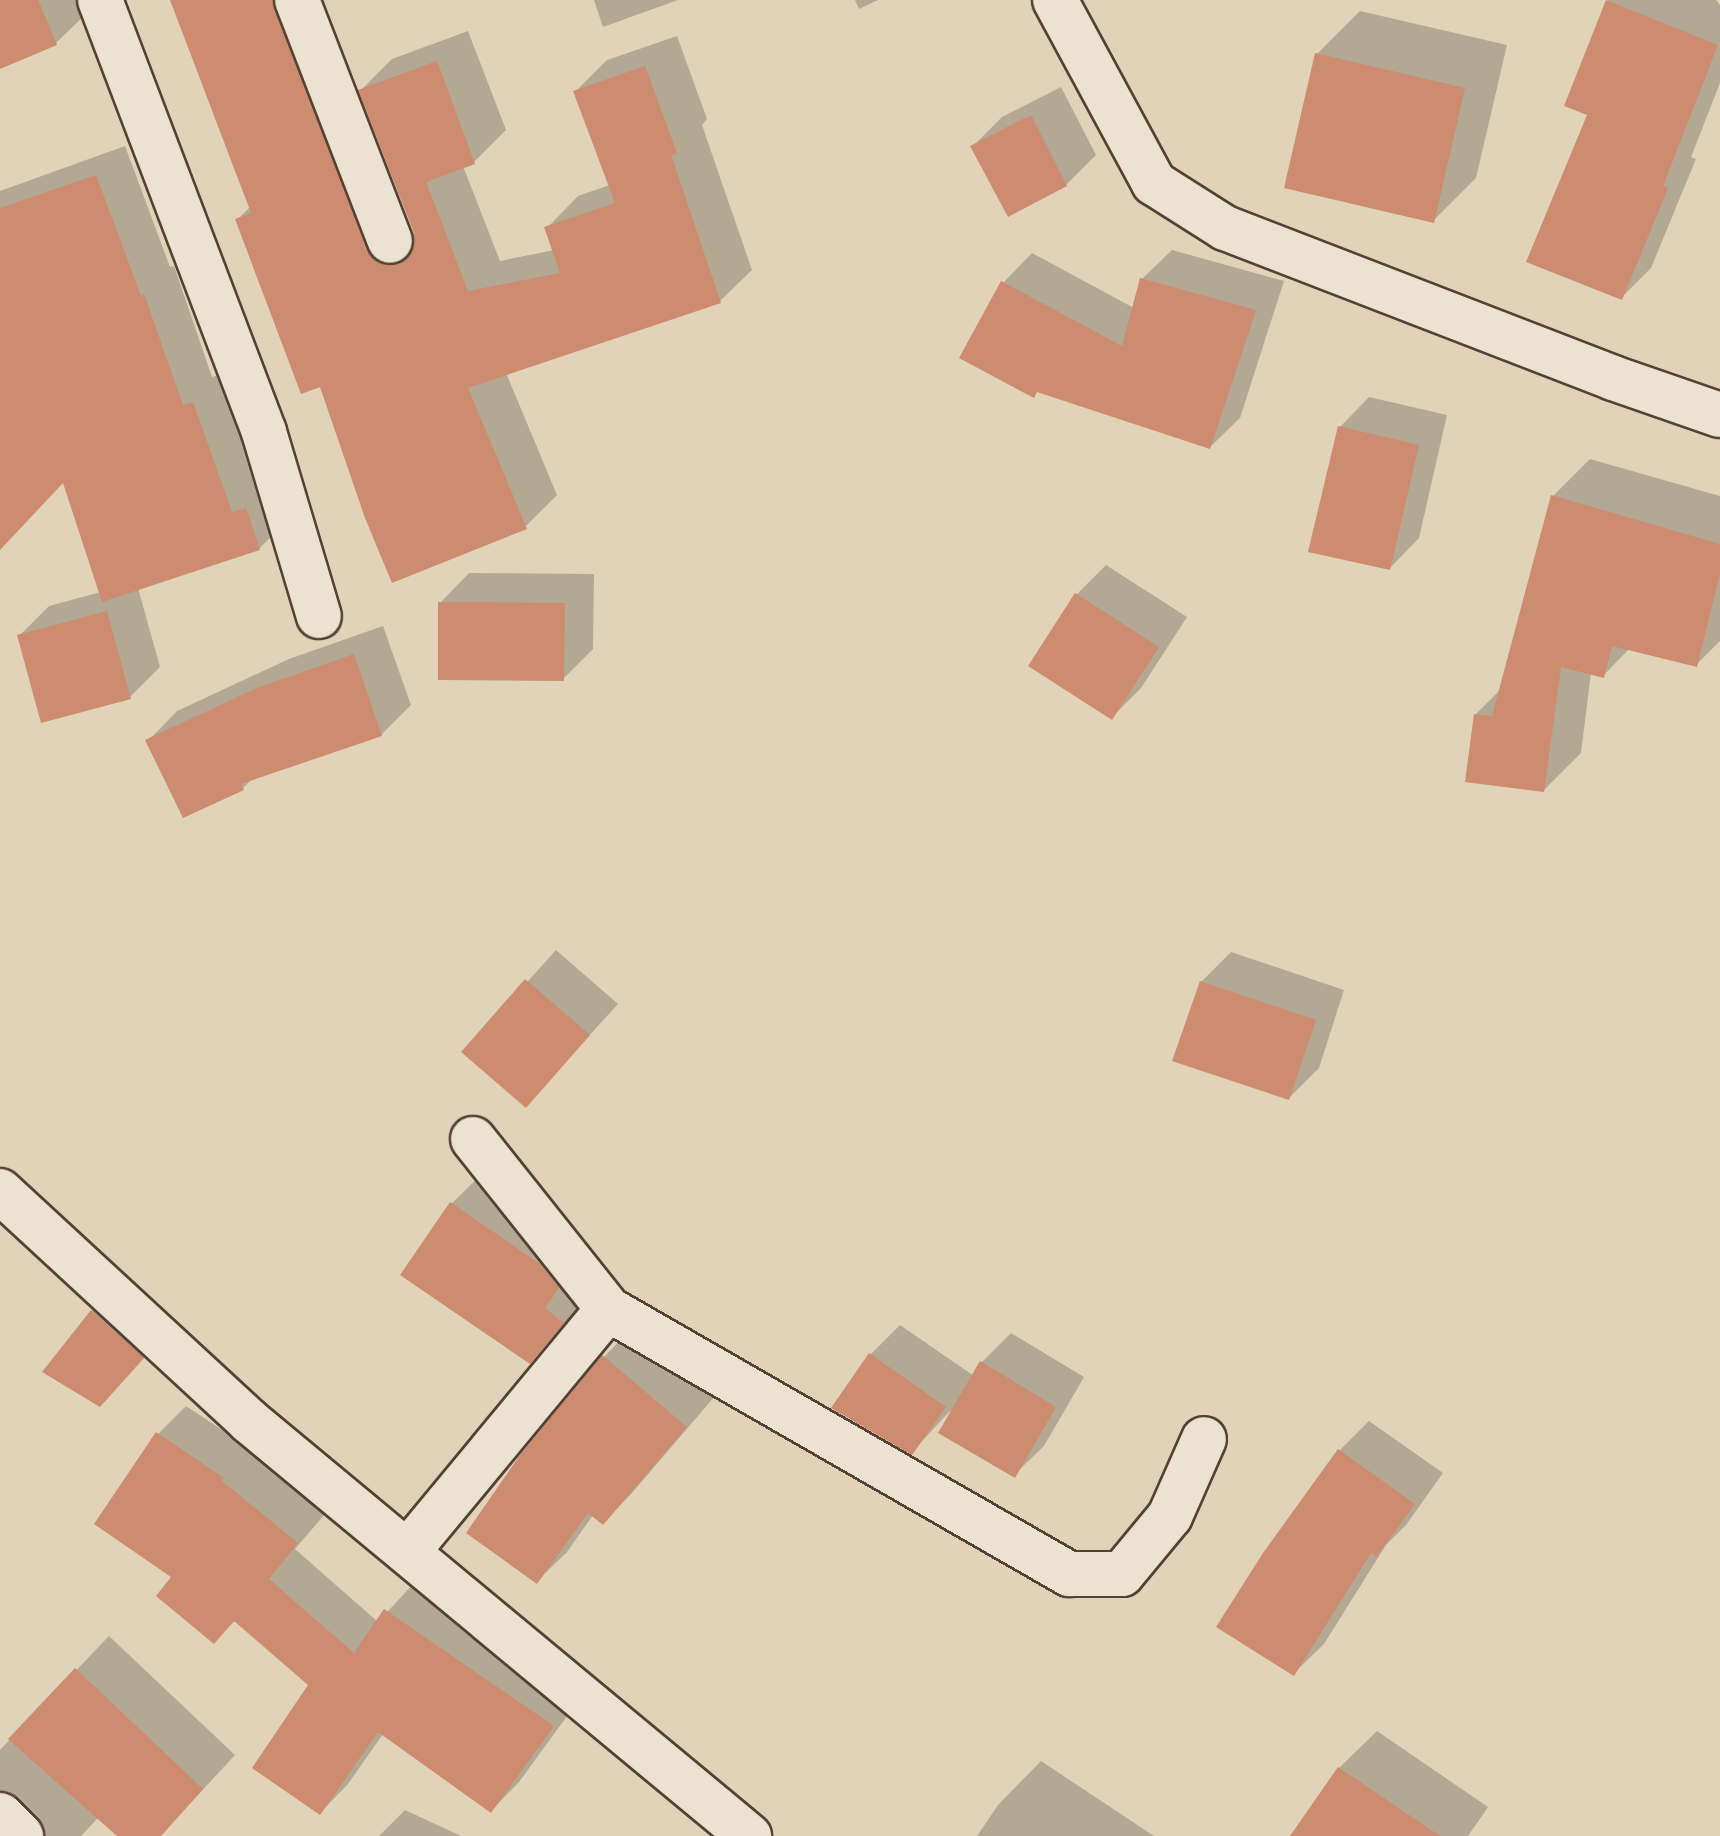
<!DOCTYPE html>
<html>
<head>
<meta charset="utf-8">
<style>
	body { margin:0 }
	#map { position:relative; width:1720px; height:1836px; overflow:hidden; background:#e0d3b8; font-family:"IM FELL Great Primer",serif }
	div>[style] { position:absolute }
	.shadow>* { inset:0; background:#0003 }
	.building>* { inset:0; background:#cd8b6f }
	.roads { filter:drop-shadow(2px 0 #544134) drop-shadow(-2px 0 #544134) drop-shadow(0 2px #544134) drop-shadow(0 -2px #544134) }
	.street>* { height:44px; margin:-22px; padding:0 22px; transform-origin:22px; border-radius:22px; background:#ebe2d1 }
	span { translate:-50% -50%; white-space:nowrap; text-align:center; line-height:1.15; -webkit-text-stroke:6px #ebe2d1; paint-order:stroke }
</style>
</head>
<body>
<div id="map">
	<div class="shadow">
		<div style="clip-path:polygon(0 0,80px 0,86px 14px,56px 43px,0 66px)"></div>
		<div style="clip-path:polygon(172px 0,314px 0,405px 229px,416px 234px,361px 90px,392px 59px,468px 31px,506px 130px,474px 162px,463px 166px,500px 261px,554px 250px,547px 228px,578px 196px,610px 185px,575px 92px,607px 60px,677px 36px,707px 119px,702px 125px,752px 270px,720px 301px,506px 373px,557px 495px,525px 527px,321px 384px,237px 220px,250px 207px)"></div>
		<div style="clip-path:polygon(594px 0,678px 0,603px 27px)"></div>
		<div style="clip-path:polygon(855px 0,878px 0,859px 9px)"></div>
		<div style="clip-path:polygon(1608px 0,1716px 0,1720px 5px,1720px 83px,1691px 157px,1696px 159px,1651px 268px,1621px 298px,1589px 114px,1567px 105px)"></div>
		<div style="clip-path:polygon(1360px 11px,1507px 45px,1476px 178px,1433px 221px,1317px 54px)"></div>
		<div style="clip-path:polygon(1061px 87px,1096px 155px,1066px 185px,973px 146px,1002px 117px)"></div>
		<div style="clip-path:polygon(125px 146px,170px 267px,174px 266px,212px 377px,222px 374px,288px 519px,259px 549px,138px 588px,160px 667px,130px 697px,19px 636px,49px 606px,101px 592px,64px 481px,0 549px,0 191px)"></div>
		<div style="clip-path:polygon(1172px 250px,1284px 281px,1240px 418px,1210px 447px,1003px 283px,1032px 253px,1134px 308px,1142px 279px)"></div>
		<div style="clip-path:polygon(1369px 397px,1447px 415px,1419px 538px,1390px 568px,1340px 427px)"></div>
		<div style="clip-path:polygon(1590px 459px,1720px 496px,1720px 641px,1696px 665px,1630px 648px,1603px 676px,1591px 673px,1581px 753px,1544px 790px,1476px 714px,1501px 689px,1553px 496px)"></div>
		<div style="clip-path:polygon(1106px 565px,1187px 617px,1141px 688px,1111px 718px,1077px 594px)"></div>
		<div style="clip-path:polygon(469px 573px,594px 574px,593px 649px,563px 679px,440px 603px)"></div>
		<div style="clip-path:polygon(383px 626px,411px 705px,381px 735px,253px 778px,243px 788px,148px 741px,177px 711px,289px 659px)"></div>
		<div style="clip-path:polygon(556px 950px,618px 1004px,526px 1105px,464px 1052px)"></div>
		<div style="clip-path:polygon(1231px 952px,1344px 990px,1319px 1068px,1289px 1098px,1201px 982px)"></div>
		<div style="clip-path:polygon(482px 1174px,592px 1293px,530px 1362px,403px 1275px,452px 1203px)"></div>
		<div style="clip-path:polygon(122px 1282px,172px 1327px,100px 1404px,45px 1372px,92px 1311px)"></div>
		<div style="clip-path:polygon(900px 1325px,974px 1376px,982px 1362px,1011px 1333px,1084px 1377px,1044px 1446px,1014px 1475px,950px 1411px,912px 1452px,870px 1355px)"></div>
		<div style="clip-path:polygon(633px 1327px,715px 1396px,632px 1493px,603px 1523px,593px 1515px,567px 1552px,537px 1581px,604px 1357px)"></div>
		<div style="clip-path:polygon(186px 1406px,251px 1449px,249px 1452px,325px 1514px,295px 1549px,378px 1622px,414px 1583px,581px 1697px,519px 1782px,491px 1811px,383px 1734px,348px 1784px,320px 1813px,311px 1685px,236px 1620px,214px 1641px,174px 1577px,158px 1434px)"></div>
		<div style="clip-path:polygon(1369px 1421px,1443px 1473px,1406px 1525px,1386px 1545px,1324px 1644px,1294px 1673px,1339px 1451px)"></div>
		<div style="clip-path:polygon(109px 1636px,235px 1755px,160px 1836px,120px 1836px,99px 1817px,81px 1836px,0 1836px,0 1750px)"></div>
		<div style="clip-path:polygon(1377px 1731px,1488px 1807px,1468px 1836px,1293px 1836px,1339px 1768px)"></div>
		<div style="clip-path:polygon(1041px 1761px,1154px 1836px,977px 1836px,998px 1805px)"></div>
		<div style="clip-path:polygon(405px 1810px,461px 1836px,379px 1836px)"></div>
	</div>
	<div class="building">
		<div style="clip-path:polygon(0 0,38px 0,57px 45px,0 69px)"></div>
		<div style="clip-path:polygon(170px 0,273px 0,367px 250px,374px 260px,385px 265px,398px 264px,409px 257px,414px 246px,414px 233px,358px 90px,437px 61px,475px 164px,426px 182px,468px 291px,560px 273px,544px 227px,615px 203px,573px 91px,645px 66px,677px 153px,671px 155px,721px 303px,468px 388px,527px 529px,392px 583px,365px 518px,320px 387px,301px 394px,235px 219px,251px 213px)"></div>
		<div style="clip-path:polygon(1606px 0,1718px 45px,1663px 186px,1668px 188px,1622px 300px,1526px 262px,1587px 115px,1564px 106px)"></div>
		<div style="clip-path:polygon(1315px 53px,1465px 88px,1434px 223px,1284px 188px)"></div>
		<div style="clip-path:polygon(1031px 115px,1067px 186px,1008px 217px,970px 146px)"></div>
		<div style="clip-path:polygon(96px 175px,141px 296px,144px 294px,183px 405px,193px 402px,232px 512px,246px 508px,260px 550px,102px 602px,63px 483px,0 550px,0 208px)"></div>
		<div style="clip-path:polygon(1140px 278px,1256px 310px,1210px 449px,1037px 392px,1034px 398px,959px 358px,1001px 281px,1122px 346px)"></div>
		<div style="clip-path:polygon(1338px 426px,1419px 445px,1390px 570px,1308px 552px)"></div>
		<div style="clip-path:polygon(1551px 495px,1720px 544px,1720px 574px,1697px 667px,1612px 646px,1604px 678px,1561px 667px,1544px 792px,1465px 782px,1474px 714px,1492px 716px)"></div>
		<div style="clip-path:polygon(1075px 593px,1159px 647px,1112px 720px,1028px 666px)"></div>
		<div style="clip-path:polygon(438px 602px,565px 603px,564px 681px,438px 680px)"></div>
		<div style="clip-path:polygon(107px 611px,131px 699px,41px 723px,17px 635px)"></div>
		<div style="clip-path:polygon(354px 654px,382px 736px,241px 784px,244px 790px,183px 818px,145px 740px,257px 688px)"></div>
		<div style="clip-path:polygon(525px 979px,590px 1035px,526px 1108px,461px 1052px)"></div>
		<div style="clip-path:polygon(1200px 981px,1316px 1020px,1289px 1100px,1172px 1061px)"></div>
		<div style="clip-path:polygon(450px 1202px,540px 1264px,559px 1288px,545px 1308px,564px 1323px,530px 1364px,400px 1275px)"></div>
		<div style="clip-path:polygon(91px 1310px,144px 1358px,100px 1407px,42px 1372px)"></div>
		<div style="clip-path:polygon(869px 1353px,946px 1407px,912px 1455px,831px 1408px)"></div>
		<div style="clip-path:polygon(602px 1355px,687px 1427px,603px 1525px,588px 1513px,537px 1584px,466px 1533px,520px 1455px)"></div>
		<div style="clip-path:polygon(980px 1361px,1056px 1407px,1015px 1478px,938px 1433px)"></div>
		<div style="clip-path:polygon(156px 1432px,224px 1478px,222px 1481px,298px 1543px,269px 1579px,354px 1653px,384px 1609px,554px 1726px,491px 1813px,378px 1732px,320px 1815px,252px 1768px,308px 1685px,234px 1621px,214px 1644px,156px 1596px,171px 1577px,94px 1524px)"></div>
		<div style="clip-path:polygon(1338px 1449px,1415px 1504px,1376px 1557px,1371px 1553px,1294px 1676px,1216px 1627px,1263px 1553px)"></div>
		<div style="clip-path:polygon(75px 1668px,203px 1789px,161px 1836px,117px 1836px,8px 1739px)"></div>
		<div style="clip-path:polygon(1338px 1767px,1440px 1836px,1290px 1836px)"></div>
	</div>
	<div class="roads">
		<div class="street">
			<div style="left:100px;top:0;width:462px;rotate:69.2deg"></div>
			<div style="left:264px;top:432px;width:192px;rotate:73.4deg"></div>
			<div style="left:297px;top:0;width:258px;rotate:68.9deg"></div>
			<div style="left:1055px;top:0;width:208px;rotate:61.6deg"></div>
			<div style="left:1154px;top:183px;width:84px;rotate:32.4deg"></div>
			<div style="left:1225px;top:228px;width:416px;rotate:21.1deg"></div>
			<div style="left:1613px;top:378px;width:113px;rotate:19.1deg"></div>
			<div style="left:473px;top:1139px;width:217px;rotate:51.5deg"></div>
			<div style="left:0;top:1191px;width:339px;rotate:42.7deg"></div>
			<div style="left:249px;top:1421px;width:650px;rotate:39.69deg"></div>
			<div style="left:408px;top:1551px;width:314px;rotate:-50.4deg"></div>
			<div style="left:608px;top:1309px;width:532px;rotate:29.89deg"></div>
			<div style="left:1069px;top:1574px;width:53px"></div>
			<div style="left:1122px;top:1574px;width:75px;rotate:-50.4deg"></div>
			<div style="left:1170px;top:1516px;width:84px;rotate:-66.2deg"></div>
			<div style="left:0;top:1815px;width:30px;rotate:45deg"></div>
		</div>
	</div>
</div>
</body>
</html>
